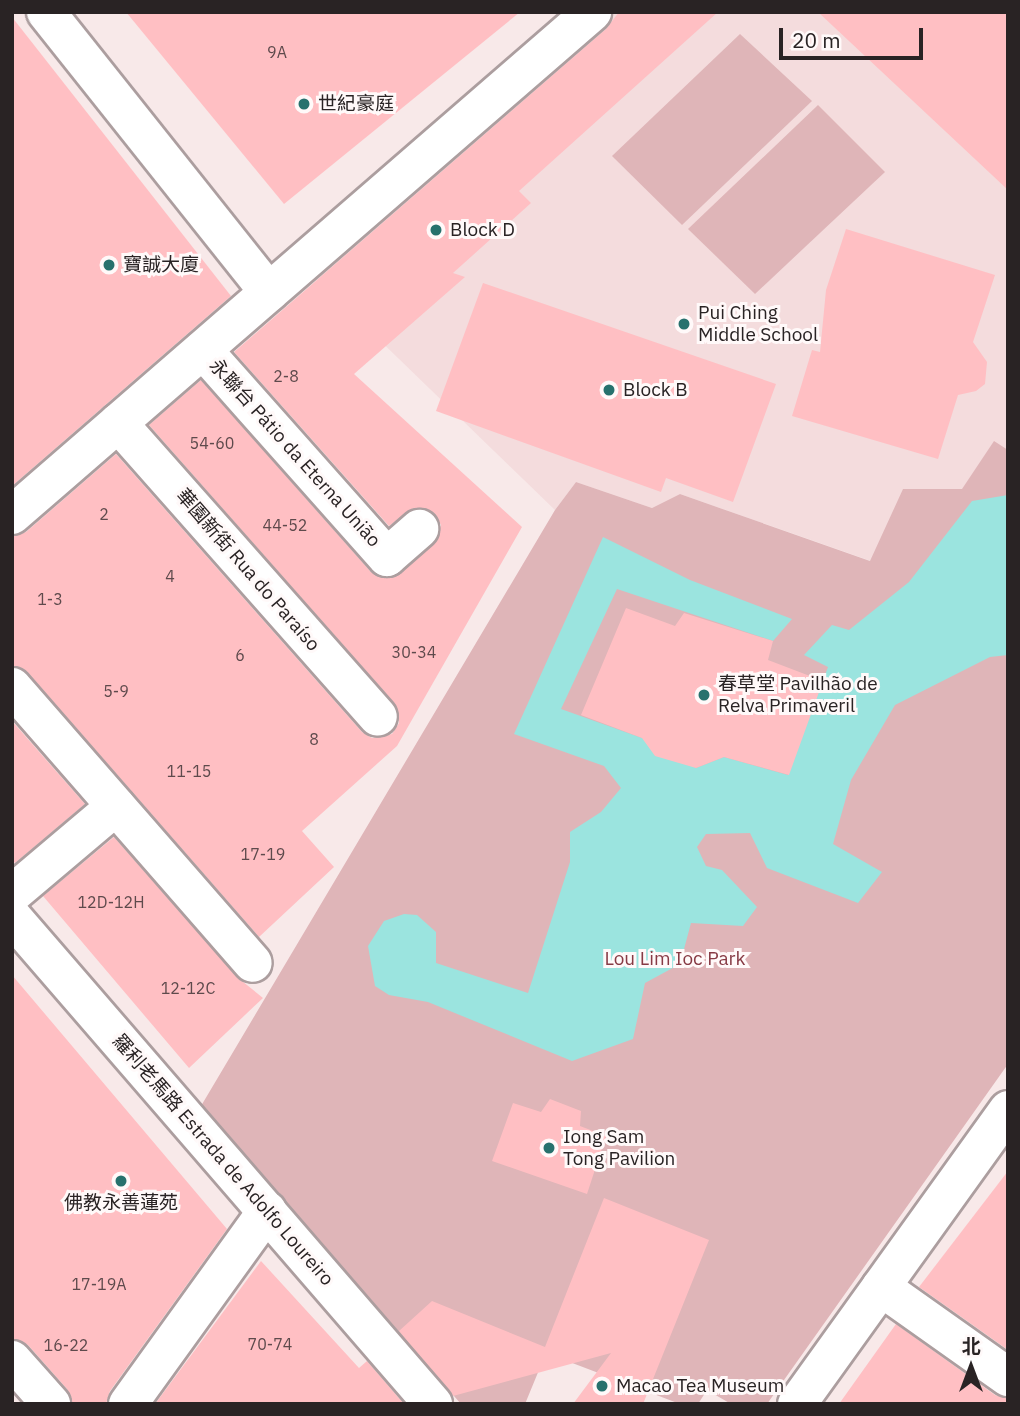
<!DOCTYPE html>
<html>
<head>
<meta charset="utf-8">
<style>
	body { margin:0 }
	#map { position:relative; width:1020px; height:1416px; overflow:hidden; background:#f8e9e9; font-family:"IBM Plex Sans","Noto Sans SC",sans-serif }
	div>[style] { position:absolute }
	.built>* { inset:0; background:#f4dcdd }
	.green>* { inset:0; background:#dfb5b8 }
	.water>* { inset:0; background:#9be4df }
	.building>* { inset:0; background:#ffbfc3 }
	.roads { filter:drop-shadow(2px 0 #ac9e9f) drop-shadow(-2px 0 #ac9e9f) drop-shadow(0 2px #ac9e9f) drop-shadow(0 -2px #ac9e9f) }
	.minor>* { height:38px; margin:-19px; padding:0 19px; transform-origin:19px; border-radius:19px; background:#fff }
	.major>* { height:38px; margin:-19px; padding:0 19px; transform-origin:19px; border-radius:19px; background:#fff }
	.dots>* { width:19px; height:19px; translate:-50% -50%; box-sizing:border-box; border:4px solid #fff9f9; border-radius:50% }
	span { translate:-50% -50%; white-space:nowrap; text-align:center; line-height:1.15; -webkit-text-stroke:6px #fff9f9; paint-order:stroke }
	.number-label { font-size:16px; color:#5e4a4c }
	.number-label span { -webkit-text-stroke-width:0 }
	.poi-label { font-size:19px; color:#292324 }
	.left { translate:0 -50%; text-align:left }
	.street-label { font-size:19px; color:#292324 }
	.park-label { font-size:19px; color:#873b45 }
	.frame { position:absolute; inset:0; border:14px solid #292324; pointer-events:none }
	.north { position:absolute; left:936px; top:1332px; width:70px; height:70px; -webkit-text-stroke:5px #fff9f9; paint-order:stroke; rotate:0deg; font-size:19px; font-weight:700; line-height:28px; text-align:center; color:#292324 }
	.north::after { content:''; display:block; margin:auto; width:24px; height:32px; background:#292324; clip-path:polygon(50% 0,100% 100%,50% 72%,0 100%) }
	.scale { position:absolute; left:779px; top:28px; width:144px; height:32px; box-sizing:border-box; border:4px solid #292324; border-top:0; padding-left:9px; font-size:21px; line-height:24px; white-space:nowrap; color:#292324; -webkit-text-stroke:5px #fff9f9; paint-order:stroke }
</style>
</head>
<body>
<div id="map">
	<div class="built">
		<div style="clip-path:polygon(599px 12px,1008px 12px,1008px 450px,994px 442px,963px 489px,903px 490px,871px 561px,680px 494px,652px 508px,576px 482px,555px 510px,303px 266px)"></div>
	</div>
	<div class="green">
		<div style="clip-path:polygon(740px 34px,812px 101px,682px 225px,612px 156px)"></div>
		<div style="clip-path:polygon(818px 105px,885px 172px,755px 294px,688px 229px)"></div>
		<div style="clip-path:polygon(994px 441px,1008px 450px,1008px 1064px,767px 1404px,731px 1404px,707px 1390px,698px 1404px,680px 1404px,546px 1353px,525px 1404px,461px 1404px,201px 1106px,555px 510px,576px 482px,652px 508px,680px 494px,870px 561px,903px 489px,962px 489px)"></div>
	</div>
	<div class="water">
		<div style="clip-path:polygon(1008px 495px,1008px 655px,990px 657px,895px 705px,851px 780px,833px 844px,882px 872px,858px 903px,767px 868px,750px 833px,706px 834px,697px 847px,706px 866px,722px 870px,757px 907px,743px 926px,691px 923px,680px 964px,645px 983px,633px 1039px,572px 1061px,428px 1002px,389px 995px,375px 986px,368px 946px,384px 921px,404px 914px,417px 915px,436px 932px,436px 963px,528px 993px,570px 862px,570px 832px,601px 812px,621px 788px,604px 766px,514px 734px,603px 537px,690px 580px,792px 619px,773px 641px,617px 589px,561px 709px,642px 738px,696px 768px,724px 757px,788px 775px,828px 667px,804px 655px,832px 625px,849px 630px,909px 582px,972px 501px)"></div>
	</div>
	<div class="building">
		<div style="clip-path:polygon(126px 12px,520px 12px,284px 204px)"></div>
		<div style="clip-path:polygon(619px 12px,718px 12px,519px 191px,531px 203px,453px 273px,465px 277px,354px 374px,522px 527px,397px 746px,302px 831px,334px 867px,259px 937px,28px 673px,12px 666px,12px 536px,26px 532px,116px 454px,362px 732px,372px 738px,392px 734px,399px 723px,394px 703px,149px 425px,201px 380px,371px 572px,392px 578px,433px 545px,441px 525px,435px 514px,414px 508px,389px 526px,234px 352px,606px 29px)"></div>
		<div style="clip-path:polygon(818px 12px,1008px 12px,1008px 190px)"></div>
		<div style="clip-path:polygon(12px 17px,231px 296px,12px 486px)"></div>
		<div style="clip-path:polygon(846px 229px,995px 275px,973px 342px,987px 362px,985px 384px,976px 391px,958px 395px,938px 459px,792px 416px,812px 350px,820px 352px,826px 290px)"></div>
		<div style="clip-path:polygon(483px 283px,776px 384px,733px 502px,666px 478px,661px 492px,436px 411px)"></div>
		<div style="clip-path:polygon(626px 608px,675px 626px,684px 613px,773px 641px,768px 660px,823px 681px,789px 775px,724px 757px,696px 768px,655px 756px,642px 738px,581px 715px)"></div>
		<div style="clip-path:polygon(12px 721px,85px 804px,15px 863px,12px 860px)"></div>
		<div style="clip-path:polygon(114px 837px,237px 977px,263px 998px,189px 1068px,43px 896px)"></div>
		<div style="clip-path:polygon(12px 975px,227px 1229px,110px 1391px,106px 1404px,72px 1404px,67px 1389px,28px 1345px,12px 1339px)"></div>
		<div style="clip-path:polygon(550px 1099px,581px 1111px,580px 1126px,606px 1136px,587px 1194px,492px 1161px,513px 1103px,541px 1112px)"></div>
		<div style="clip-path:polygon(1008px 1171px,1008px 1350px,919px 1287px)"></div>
		<div style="clip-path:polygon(604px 1198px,709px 1240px,643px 1404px,573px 1404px,611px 1353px,453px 1396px,399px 1331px,432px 1301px,545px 1347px)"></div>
		<div style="clip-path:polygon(261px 1261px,359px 1368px,367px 1361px,404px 1404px,155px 1404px)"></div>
		<div style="clip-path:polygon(896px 1324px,995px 1395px,1008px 1399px,1008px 1404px,839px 1404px)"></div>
	</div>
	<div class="roads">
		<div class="minor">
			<div style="left:46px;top:12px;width:358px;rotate:51.5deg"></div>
			<div style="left:203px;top:350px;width:277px;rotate:48.4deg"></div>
			<div style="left:387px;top:557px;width:43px;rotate:-41.2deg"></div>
			<div style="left:118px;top:423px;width:392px;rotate:48.5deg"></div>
			<div style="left:12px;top:515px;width:768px;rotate:-40.93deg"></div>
			<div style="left:12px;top:687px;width:366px;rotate:48.9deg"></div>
			<div style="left:12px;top:894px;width:136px;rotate:-40.2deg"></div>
			<div style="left:12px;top:917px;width:644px;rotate:49.16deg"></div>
			<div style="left:881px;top:1287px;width:156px;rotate:35.3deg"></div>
			<div style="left:12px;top:1360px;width:59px;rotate:48.4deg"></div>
			<div style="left:128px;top:1404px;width:238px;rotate:-54.2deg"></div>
		</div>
		<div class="major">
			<div style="left:797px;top:1404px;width:362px;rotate:-54.3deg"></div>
		</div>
	</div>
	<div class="dots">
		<div style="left:304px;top:104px;background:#27716d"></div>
		<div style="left:436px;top:230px;background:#27716d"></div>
		<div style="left:109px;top:265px;background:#27716d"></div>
		<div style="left:684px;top:324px;background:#27716d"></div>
		<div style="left:609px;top:390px;background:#27716d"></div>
		<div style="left:704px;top:695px;background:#27716d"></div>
		<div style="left:549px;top:1148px;background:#27716d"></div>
		<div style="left:121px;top:1181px;background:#27716d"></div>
		<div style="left:602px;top:1386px;background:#27716d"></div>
	</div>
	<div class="number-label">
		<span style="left:277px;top:52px">9A</span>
		<span style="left:286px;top:376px">2-8</span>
		<span style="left:212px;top:443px">54-60</span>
		<span style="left:104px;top:514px">2</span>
		<span style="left:285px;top:525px">44-52</span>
		<span style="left:170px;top:576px">4</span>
		<span style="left:50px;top:599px">1-3</span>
		<span style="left:414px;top:652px">30-34</span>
		<span style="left:240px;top:655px">6</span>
		<span style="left:116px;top:691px">5-9</span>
		<span style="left:314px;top:739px">8</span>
		<span style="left:189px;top:771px">11-15</span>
		<span style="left:263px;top:854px">17-19</span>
		<span style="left:111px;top:902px">12D-12H</span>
		<span style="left:188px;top:988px">12-12C</span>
		<span style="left:99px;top:1284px">17-19A</span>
		<span style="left:270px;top:1344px">70-74</span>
		<span style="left:66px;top:1345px">16-22</span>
	</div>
	<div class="poi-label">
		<span class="left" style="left:318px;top:104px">世紀豪庭</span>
		<span class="left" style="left:450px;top:230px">Block D</span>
		<span class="left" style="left:123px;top:265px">寶誠大廈</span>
		<span class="left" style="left:698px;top:324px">Pui Ching<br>Middle School</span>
		<span class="left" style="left:623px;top:390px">Block B</span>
		<span class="left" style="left:718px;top:695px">春草堂 Pavilhão de<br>Relva Primaveril</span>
		<span class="left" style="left:563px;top:1148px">Iong Sam<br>Tong Pavilion</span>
		<span style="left:121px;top:1203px">佛教永善蓮苑</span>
		<span class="left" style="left:616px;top:1386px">Macao Tea Museum</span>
	</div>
	<div class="street-label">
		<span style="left:295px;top:453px;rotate:48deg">永聯台 Pátio da Eterna União</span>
		<span style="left:248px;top:570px;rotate:49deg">華園新街 Rua do Paraíso</span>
		<span style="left:223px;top:1160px;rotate:49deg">羅利老馬路 Estrada de Adolfo Loureiro</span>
	</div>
	<div class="park-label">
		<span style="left:675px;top:959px">Lou Lim Ioc Park</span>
	</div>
	<div class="frame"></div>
	<div class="north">北</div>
	<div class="scale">20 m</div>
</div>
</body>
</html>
